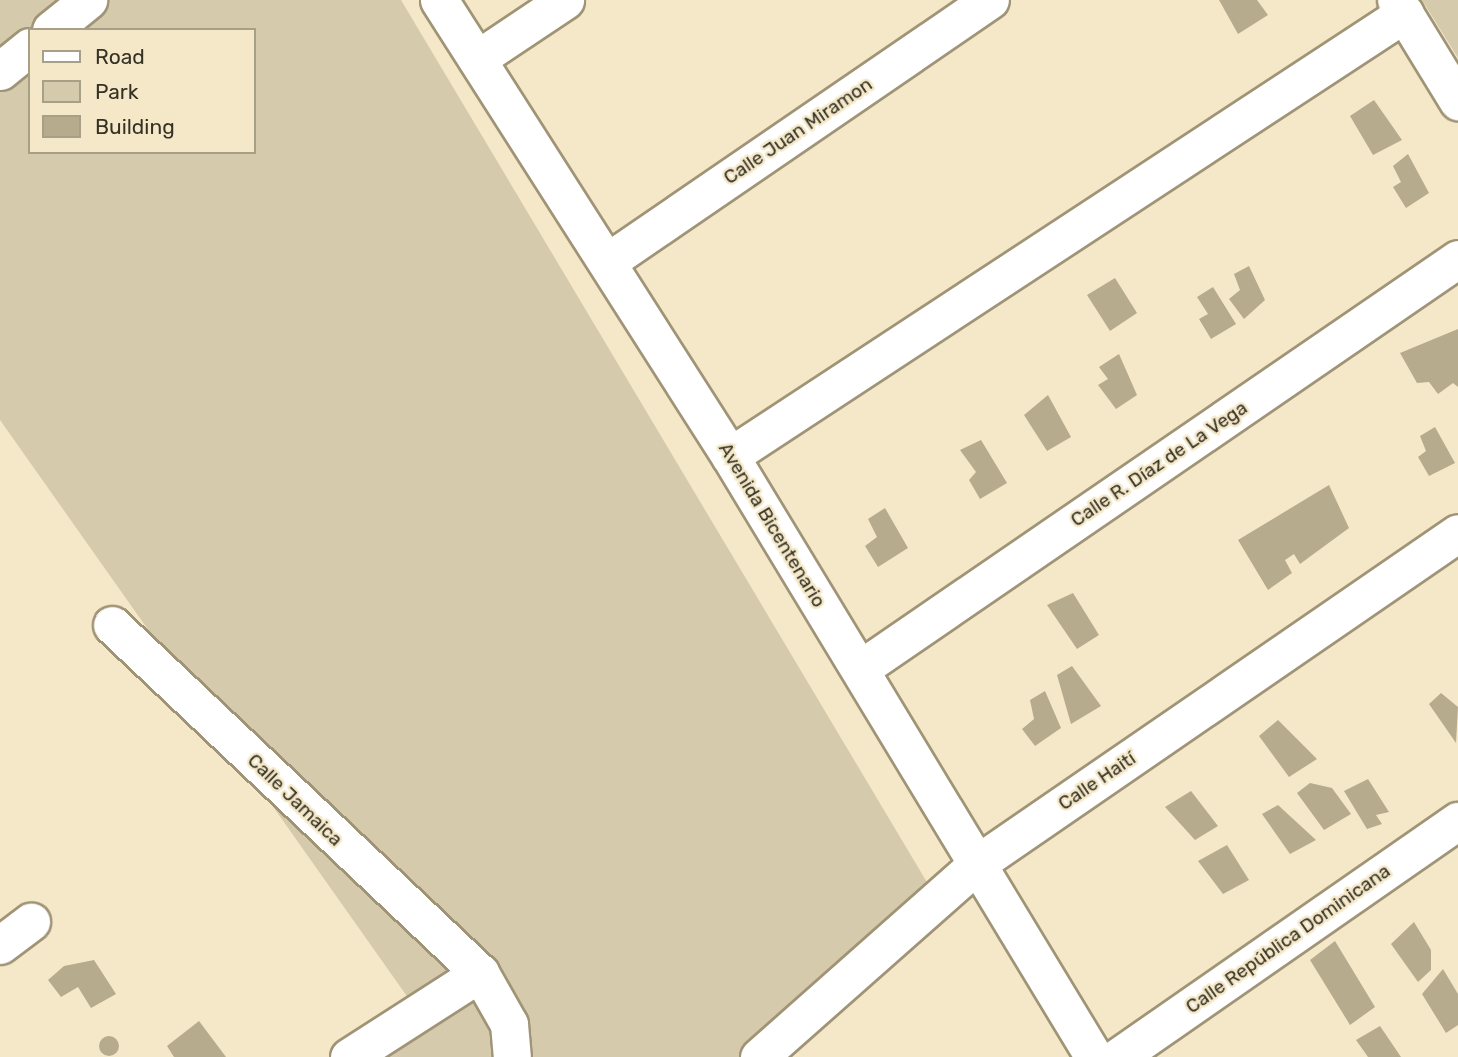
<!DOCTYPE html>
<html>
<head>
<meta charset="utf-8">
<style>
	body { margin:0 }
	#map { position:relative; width:1458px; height:1057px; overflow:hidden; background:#f4e8c8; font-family:Rubik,sans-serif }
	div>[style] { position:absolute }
	.green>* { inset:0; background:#d6caac }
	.building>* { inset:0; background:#b7ab8d }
	.round { border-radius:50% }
	.roads { filter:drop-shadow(2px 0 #a09477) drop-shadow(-2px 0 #a09477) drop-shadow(0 2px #a09477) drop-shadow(0 -2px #a09477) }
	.minor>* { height:37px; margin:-18.5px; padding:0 18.5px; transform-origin:18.5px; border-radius:18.5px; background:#fff }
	span { translate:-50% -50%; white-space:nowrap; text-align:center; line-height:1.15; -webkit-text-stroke:5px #f4e8c8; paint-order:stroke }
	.street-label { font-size:19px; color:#353125 }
	.legend { position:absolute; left:28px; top:28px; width:228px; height:126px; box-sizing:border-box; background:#f4e8c8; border:2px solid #a89f87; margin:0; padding:9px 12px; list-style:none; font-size:21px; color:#353125 }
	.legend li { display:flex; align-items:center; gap:14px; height:35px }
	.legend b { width:35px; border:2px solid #a89f87 }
</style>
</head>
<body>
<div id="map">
	<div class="green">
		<div style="clip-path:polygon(evenodd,0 0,401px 0,934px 894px,744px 1057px,385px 1057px,428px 1026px,0 420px,0 0,30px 30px,254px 30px,254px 152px,30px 152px,30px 30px)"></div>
		<div style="clip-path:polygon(1422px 0,1458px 0,1458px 58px)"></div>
	</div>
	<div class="building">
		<div style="clip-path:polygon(1219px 0,1257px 0,1268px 15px,1238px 34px)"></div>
		<div style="clip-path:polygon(1374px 100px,1402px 140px,1373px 155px,1350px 116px)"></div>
		<div style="clip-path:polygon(1408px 154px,1429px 193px,1406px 208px,1393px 187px,1401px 182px,1393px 166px)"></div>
		<div style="clip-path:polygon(1249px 266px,1265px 300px,1244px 319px,1229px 299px,1240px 290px,1234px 274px)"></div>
		<div style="clip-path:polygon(1115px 278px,1137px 313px,1110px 331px,1087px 295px)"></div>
		<div style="clip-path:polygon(1213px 287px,1236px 324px,1211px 339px,1199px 319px,1208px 314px,1197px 297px)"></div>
		<div style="clip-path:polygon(1458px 329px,1458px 387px,1453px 383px,1438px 394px,1429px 382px,1417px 383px,1400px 353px)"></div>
		<div style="clip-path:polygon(1119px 354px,1137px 395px,1116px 409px,1098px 385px,1108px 379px,1099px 367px)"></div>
		<div style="clip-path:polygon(1048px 395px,1071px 437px,1047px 451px,1024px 415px)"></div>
		<div style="clip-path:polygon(1435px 427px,1455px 463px,1429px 476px,1418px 457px,1426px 451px,1420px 436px)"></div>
		<div style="clip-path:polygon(981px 440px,1007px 483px,980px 499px,969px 480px,976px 472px,960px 450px)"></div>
		<div style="clip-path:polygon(1329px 485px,1349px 528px,1300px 564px,1294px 554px,1285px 560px,1292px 573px,1268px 590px,1238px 540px)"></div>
		<div style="clip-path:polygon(885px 508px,908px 548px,878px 567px,865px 546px,877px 537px,868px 519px)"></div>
		<div style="clip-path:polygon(1073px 593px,1099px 635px,1077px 649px,1047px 605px)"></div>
		<div style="clip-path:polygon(1072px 666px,1101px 706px,1071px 724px,1057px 675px)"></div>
		<div style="clip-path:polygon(1045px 691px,1061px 728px,1035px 746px,1022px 729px,1034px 719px,1030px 700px)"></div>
		<div style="clip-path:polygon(1441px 693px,1458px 707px,1456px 743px,1429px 704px)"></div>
		<div style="clip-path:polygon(1278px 720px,1317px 759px,1289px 777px,1259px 736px)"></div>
		<div style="clip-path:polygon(1368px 779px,1389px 812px,1376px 815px,1382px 824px,1367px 829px,1344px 791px)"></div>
		<div style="clip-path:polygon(1310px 783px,1332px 788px,1351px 814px,1324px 830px,1297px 793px)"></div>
		<div style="clip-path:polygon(1191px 791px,1218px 826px,1195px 840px,1165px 807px)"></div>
		<div style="clip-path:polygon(1278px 805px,1316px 840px,1290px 854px,1262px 814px)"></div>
		<div style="clip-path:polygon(1227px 845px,1249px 880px,1223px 894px,1198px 861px)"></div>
		<div style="clip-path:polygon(1414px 922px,1431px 950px,1431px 970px,1418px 982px,1391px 944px)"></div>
		<div style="clip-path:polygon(1335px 941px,1375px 1007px,1350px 1025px,1310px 960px)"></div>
		<div style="clip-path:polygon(94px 960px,116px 994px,91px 1008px,78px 987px,61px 997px,48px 980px,64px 966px)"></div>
		<div style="clip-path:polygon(1443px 969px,1458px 994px,1458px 1025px,1446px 1033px,1422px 994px)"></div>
		<div style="clip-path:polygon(199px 1021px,226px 1057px,174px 1057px,167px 1046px)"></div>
		<div style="clip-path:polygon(1380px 1026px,1401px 1057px,1368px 1057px,1356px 1040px)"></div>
		<div class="round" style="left:99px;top:1036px;width:20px;height:20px"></div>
	</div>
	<div class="roads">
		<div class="minor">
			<div style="left:439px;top:0;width:541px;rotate:57.46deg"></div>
			<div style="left:730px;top:456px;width:703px;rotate:58.8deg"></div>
			<div style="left:1396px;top:0;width:119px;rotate:58.5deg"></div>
			<div style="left:51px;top:30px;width:48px;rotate:-39deg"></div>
			<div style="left:477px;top:59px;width:106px;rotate:-33.8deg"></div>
			<div style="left:0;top:71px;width:38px;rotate:-39deg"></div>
			<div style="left:607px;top:262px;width:464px;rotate:-34.4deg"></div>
			<div style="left:730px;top:456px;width:807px;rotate:-33.28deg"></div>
			<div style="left:112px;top:625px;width:506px;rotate:43.4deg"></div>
			<div style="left:480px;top:973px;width:59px;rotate:60.4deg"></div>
			<div style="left:509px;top:1024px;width:33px;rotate:85deg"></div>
			<div style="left:860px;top:669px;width:725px;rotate:-34.44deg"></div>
			<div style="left:0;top:945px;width:39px;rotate:-37deg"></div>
			<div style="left:349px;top:1057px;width:156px;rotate:-32.7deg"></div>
			<div style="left:759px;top:1057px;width:293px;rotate:-41.5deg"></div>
			<div style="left:978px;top:863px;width:582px;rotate:-34.51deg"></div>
			<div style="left:1118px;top:1057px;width:414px;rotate:-34.8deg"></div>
		</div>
	</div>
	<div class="street-label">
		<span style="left:798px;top:131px;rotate:-34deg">Calle Juan Miramon</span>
		<span style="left:1159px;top:464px;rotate:-34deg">Calle R. Díaz de La Vega</span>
		<span style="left:772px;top:525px;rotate:59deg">Avenida Bicentenario</span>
		<span style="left:1097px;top:781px;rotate:-34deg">Calle Haití</span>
		<span style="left:295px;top:800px;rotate:44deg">Calle Jamaica</span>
		<span style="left:1288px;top:939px;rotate:-35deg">Calle República Dominicana</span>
	</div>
	<ul class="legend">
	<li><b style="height:9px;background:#fff"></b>Road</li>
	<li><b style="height:19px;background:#d6caac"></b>Park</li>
	<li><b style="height:19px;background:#b7ab8d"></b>Building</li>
	</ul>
</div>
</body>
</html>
